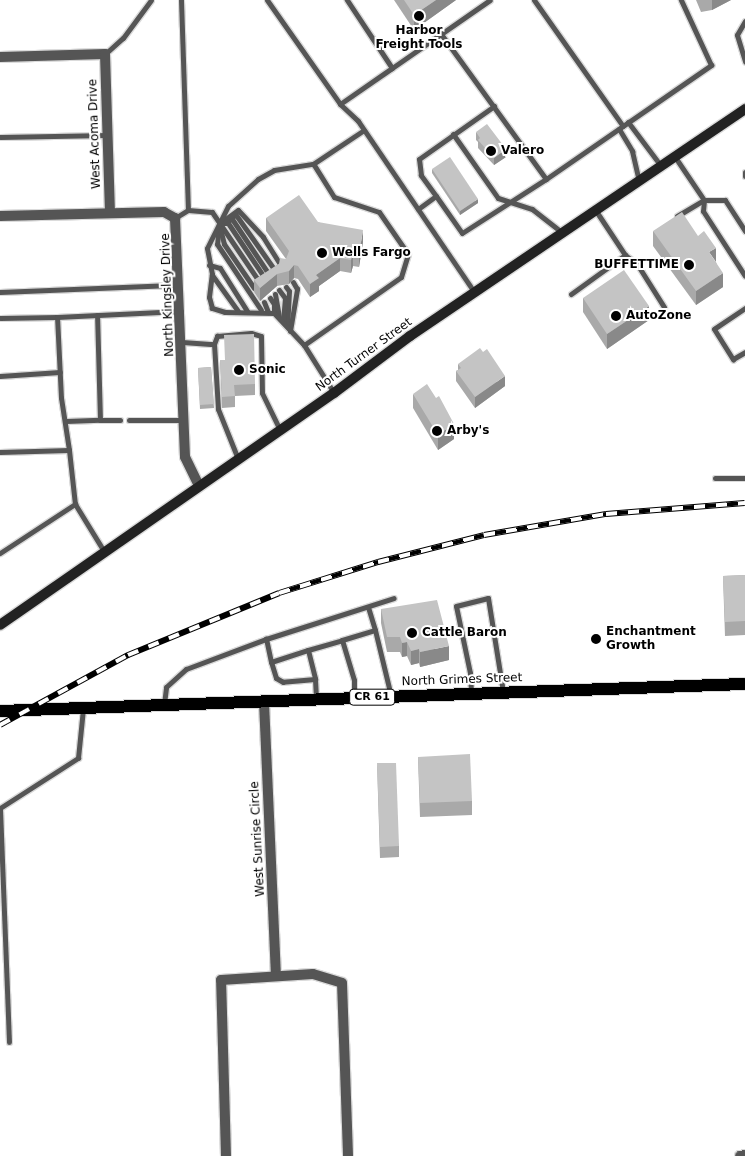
<!DOCTYPE html>
<html>
<head>
<meta charset="utf-8">
<style>
	body { margin:0 }
	#map { position:relative; width:745px; height:1156px; overflow:hidden; background:#fff; font-family:"DejaVu Sans",sans-serif }
	div>[style] { position:absolute }
	.roads { filter:drop-shadow(1px 0 #dbdbdb) drop-shadow(-1px 0 #dbdbdb) drop-shadow(0 1px #dbdbdb) drop-shadow(0 -1px #dbdbdb) }
	.service>* { height:5px; margin:-2.5px; padding:0 2.5px; transform-origin:2.5px; border-radius:2.5px; background:#555 }
	.minor>* { height:10px; margin:-5px; padding:0 5px; transform-origin:5px; border-radius:5px; background:#555 }
	.secondary>* { height:10px; margin:-5px; padding:0 5px; transform-origin:5px; border-radius:5px; background:#222 }
	.primary>* { height:12px; margin:-6px; padding:0 6px; transform-origin:6px; border-radius:6px; background:#000 }
	.rail>* { height:5.5px; margin-top:-2.75px; transform-origin:0; background:repeating-linear-gradient(90deg,#fff 0 11px,#000 0 22px); box-sizing:border-box; border-block:1px solid #000 }
	.wall>* { inset:0; background:#a9a9a9 }
	.shaded-wall>* { inset:0; background:#898989 }
	.building>* { inset:0; background:#c4c4c4 }
	.dots>* { width:14px; height:14px; translate:-50% -50%; box-sizing:border-box; border:2px solid #fff; border-radius:50% }
	span { translate:-50% -50%; white-space:nowrap; text-align:center; line-height:1.15; -webkit-text-stroke:4px #fff; paint-order:stroke }
	.shield-label span { padding:1px 4px; background:#fff; border:1px solid; border-radius:4px; -webkit-text-stroke-width:0 }
	.shield-label { font-size:11px; color:#000; font-weight:700 }
	.poi-label { font-size:12px; color:#000; font-weight:700 }
	.left { translate:0 -50%; text-align:left }
	.right { translate:-100% -50%; text-align:right }
	.street-label { font-size:12px; color:#000 }
</style>
</head>
<body>
<div id="map">
	<div class="roads">
		<div class="service">
			<div style="left:181px;top:0;width:210px;rotate:88.1deg"></div>
			<div style="left:267px;top:0;width:127px;rotate:54.9deg"></div>
			<div style="left:340px;top:104px;width:25px;rotate:43deg"></div>
			<div style="left:358px;top:121px;width:208px;rotate:55.8deg"></div>
			<div style="left:534px;top:0;width:154px;rotate:54.8deg"></div>
			<div style="left:745px;top:21px;width:16px;rotate:120deg"></div>
			<div style="left:737px;top:35px;width:28px;rotate:73deg"></div>
			<div style="left:441px;top:34px;width:179px;rotate:54.1deg"></div>
			<div style="left:546px;top:179px;width:201px;rotate:-34.6deg"></div>
			<div style="left:711px;top:65px;width:72px;rotate:-114.8deg"></div>
			<div style="left:105px;top:54px;width:24px;rotate:-42deg"></div>
			<div style="left:123px;top:38px;width:47px;rotate:-53.6deg"></div>
			<div style="left:392px;top:68px;width:119px;rotate:-34.8deg"></div>
			<div style="left:340px;top:104px;width:63px;rotate:-34.7deg"></div>
			<div style="left:392px;top:68px;width:82px;rotate:-123.5deg"></div>
			<div style="left:628px;top:122px;width:55px;rotate:53.1deg"></div>
			<div style="left:619px;top:129px;width:26px;rotate:59deg"></div>
			<div style="left:632px;top:151px;width:31px;rotate:77deg"></div>
			<div style="left:453px;top:134px;width:78px;rotate:54.9deg"></div>
			<div style="left:498px;top:198px;width:36px;rotate:18deg"></div>
			<div style="left:532px;top:209px;width:39px;rotate:38deg"></div>
			<div style="left:0;top:137px;width:108px;rotate:-1.1deg"></div>
			<div style="left:675px;top:157px;width:52px;rotate:56deg"></div>
			<div style="left:704px;top:200px;width:11px;rotate:95deg"></div>
			<div style="left:703px;top:211px;width:77px;rotate:57.1deg"></div>
			<div style="left:745px;top:172px;width:4px;rotate:90deg"></div>
			<div style="left:436px;top:196px;width:45px;rotate:54.9deg"></div>
			<div style="left:462px;top:233px;width:100px;rotate:-32.7deg"></div>
			<div style="left:418px;top:209px;width:22px;rotate:-36deg"></div>
			<div style="left:436px;top:196px;width:26px;rotate:-126deg"></div>
			<div style="left:421px;top:175px;width:16px;rotate:-97deg"></div>
			<div style="left:419px;top:159px;width:92px;rotate:-35.2deg"></div>
			<div style="left:596px;top:211px;width:53px;rotate:56.6deg"></div>
			<div style="left:625px;top:255px;width:15px;rotate:37deg"></div>
			<div style="left:637px;top:264px;width:51px;rotate:57.9deg"></div>
			<div style="left:677px;top:216px;width:31px;rotate:-31deg"></div>
			<div style="left:704px;top:200px;width:21px"></div>
			<div style="left:725px;top:200px;width:37px;rotate:57deg"></div>
			<div style="left:231px;top:217px;width:5px;rotate:-22deg"></div>
			<div style="left:236px;top:215px;width:70px;rotate:54.9deg"></div>
			<div style="left:175px;top:218px;width:15px;rotate:-32deg"></div>
			<div style="left:188px;top:210px;width:24px;rotate:5deg"></div>
			<div style="left:212px;top:212px;width:86px;rotate:55.9deg"></div>
			<div style="left:229px;top:220px;width:3px;rotate:-18deg"></div>
			<div style="left:232px;top:219px;width:69px;rotate:56.3deg"></div>
			<div style="left:219px;top:223px;width:21px;rotate:95deg"></div>
			<div style="left:217px;top:244px;width:79px;rotate:56.3deg"></div>
			<div style="left:220px;top:223px;width:22px;rotate:-36deg"></div>
			<div style="left:238px;top:210px;width:37px;rotate:47deg"></div>
			<div style="left:263px;top:237px;width:36px;rotate:58deg"></div>
			<div style="left:220px;top:223px;width:8px"></div>
			<div style="left:228px;top:223px;width:69px;rotate:56.3deg"></div>
			<div style="left:220px;top:228px;width:16px;rotate:76deg"></div>
			<div style="left:224px;top:244px;width:53px;rotate:55.7deg"></div>
			<div style="left:209px;top:265px;width:11px;rotate:15deg"></div>
			<div style="left:220px;top:268px;width:51px;rotate:57.9deg"></div>
			<div style="left:212px;top:275px;width:44px;rotate:54.2deg"></div>
			<div style="left:286px;top:287px;width:5px;rotate:53deg"></div>
			<div style="left:289px;top:291px;width:34px;rotate:93deg"></div>
			<div style="left:279px;top:290px;width:10px;rotate:53deg"></div>
			<div style="left:285px;top:298px;width:23px;rotate:95deg"></div>
			<div style="left:0;top:292px;width:178px;rotate:-2.3deg"></div>
			<div style="left:275px;top:294px;width:23px;rotate:80deg"></div>
			<div style="left:571px;top:294px;width:67px;rotate:-35.8deg"></div>
			<div style="left:270px;top:298px;width:7px;rotate:56deg"></div>
			<div style="left:274px;top:304px;width:9px;rotate:90deg"></div>
			<div style="left:264px;top:302px;width:11px;rotate:68deg"></div>
			<div style="left:745px;top:308px;width:37px;rotate:146deg"></div>
			<div style="left:714px;top:329px;width:36px;rotate:58deg"></div>
			<div style="left:733px;top:359px;width:14px;rotate:-30deg"></div>
			<div style="left:0;top:318px;width:57px;rotate:-1deg"></div>
			<div style="left:290px;top:331px;width:43px;rotate:-80.5deg"></div>
			<div style="left:297px;top:289px;width:8px;rotate:-120deg"></div>
			<div style="left:182px;top:342px;width:32px;rotate:4deg"></div>
			<div style="left:304px;top:345px;width:118px;rotate:-35deg"></div>
			<div style="left:401px;top:277px;width:24px;rotate:-73deg"></div>
			<div style="left:408px;top:254px;width:51px;rotate:-124.6deg"></div>
			<div style="left:379px;top:212px;width:47px;rotate:-161.6deg"></div>
			<div style="left:334px;top:197px;width:39px;rotate:-122deg"></div>
			<div style="left:0;top:376px;width:60px;rotate:-3.8deg"></div>
			<div style="left:334px;top:393px;width:57px;rotate:-122deg"></div>
			<div style="left:304px;top:345px;width:44px;rotate:-133.2deg"></div>
			<div style="left:274px;top:313px;width:49px;rotate:-178.8deg"></div>
			<div style="left:225px;top:312px;width:14px;rotate:-163deg"></div>
			<div style="left:212px;top:308px;width:11px;rotate:-105deg"></div>
			<div style="left:209px;top:297px;width:23px;rotate:-83deg"></div>
			<div style="left:212px;top:274px;width:26px;rotate:-101deg"></div>
			<div style="left:207px;top:248px;width:47px;rotate:-63.4deg"></div>
			<div style="left:228px;top:206px;width:40px;rotate:-42deg"></div>
			<div style="left:258px;top:179px;width:18px;rotate:-29deg"></div>
			<div style="left:274px;top:170px;width:39px;rotate:-9deg"></div>
			<div style="left:313px;top:164px;width:61px;rotate:-33.7deg"></div>
			<div style="left:100px;top:420px;width:20px"></div>
			<div style="left:129px;top:420px;width:55px"></div>
			<div style="left:66px;top:421px;width:34px;rotate:-2deg"></div>
			<div style="left:100px;top:420px;width:105px;rotate:-91.6deg"></div>
			<div style="left:69px;top:450px;width:53px;rotate:-98.7deg"></div>
			<div style="left:61px;top:398px;width:81px;rotate:-92.8deg"></div>
			<div style="left:57px;top:317px;width:124px;rotate:-2.8deg"></div>
			<div style="left:0;top:452px;width:69px;rotate:-1.7deg"></div>
			<div style="left:69px;top:450px;width:54px;rotate:83.7deg"></div>
			<div style="left:75px;top:504px;width:57px;rotate:58.5deg"></div>
			<div style="left:238px;top:459px;width:54px;rotate:-111.8deg"></div>
			<div style="left:218px;top:409px;width:65px;rotate:-93.5deg"></div>
			<div style="left:214px;top:344px;width:9px;rotate:-69deg"></div>
			<div style="left:217px;top:336px;width:34px;rotate:-5deg"></div>
			<div style="left:251px;top:333px;width:10px;rotate:17deg"></div>
			<div style="left:261px;top:336px;width:57px;rotate:89deg"></div>
			<div style="left:262px;top:393px;width:41px;rotate:64.1deg"></div>
			<div style="left:715px;top:478px;width:30px"></div>
			<div style="left:0;top:553px;width:90px;rotate:-33.2deg"></div>
			<div style="left:368px;top:607px;width:24px;rotate:73deg"></div>
			<div style="left:342px;top:640px;width:42px;rotate:73.3deg"></div>
			<div style="left:354px;top:680px;width:18px;rotate:90deg"></div>
			<div style="left:308px;top:650px;width:30px;rotate:76deg"></div>
			<div style="left:315px;top:679px;width:32px;rotate:175deg"></div>
			<div style="left:283px;top:682px;width:8px;rotate:-150deg"></div>
			<div style="left:276px;top:678px;width:17px;rotate:-107deg"></div>
			<div style="left:271px;top:662px;width:39px;rotate:-18deg"></div>
			<div style="left:308px;top:650px;width:35px;rotate:-16deg"></div>
			<div style="left:342px;top:640px;width:34px;rotate:-17deg"></div>
			<div style="left:375px;top:630px;width:68px;rotate:76.4deg"></div>
			<div style="left:271px;top:662px;width:24px;rotate:-102deg"></div>
			<div style="left:266px;top:639px;width:134px;rotate:-17.8deg"></div>
			<div style="left:315px;top:679px;width:19px;rotate:87deg"></div>
			<div style="left:471px;top:692px;width:19px;rotate:-93deg"></div>
			<div style="left:470px;top:673px;width:68px;rotate:-101.8deg"></div>
			<div style="left:456px;top:606px;width:33px;rotate:-14deg"></div>
			<div style="left:488px;top:598px;width:95px;rotate:80.9deg"></div>
			<div style="left:164px;top:704px;width:17px;rotate:-83deg"></div>
			<div style="left:166px;top:687px;width:27px;rotate:-42deg"></div>
			<div style="left:186px;top:669px;width:85px;rotate:-20.6deg"></div>
			<div style="left:0;top:808px;width:234px;rotate:87.8deg"></div>
			<div style="left:0;top:808px;width:93px;rotate:-32.7deg"></div>
			<div style="left:78px;top:758px;width:49px;rotate:-84.2deg"></div>
		</div>
		<div class="minor">
			<div style="left:0;top:57px;width:105px;rotate:-1.6deg"></div>
			<div style="left:105px;top:54px;width:159px;rotate:88.2deg"></div>
			<div style="left:0;top:216px;width:164px;rotate:-1.4deg"></div>
			<div style="left:164px;top:212px;width:13px;rotate:29deg"></div>
			<div style="left:175px;top:218px;width:239px;rotate:87.6deg"></div>
			<div style="left:185px;top:457px;width:32px;rotate:64deg"></div>
			<div style="left:264px;top:702px;width:273px;rotate:87.5deg"></div>
			<div style="left:226px;top:1156px;width:176px;rotate:-91.6deg"></div>
			<div style="left:221px;top:980px;width:92px;rotate:-3.7deg"></div>
			<div style="left:313px;top:974px;width:30px;rotate:17deg"></div>
			<div style="left:342px;top:983px;width:173px;rotate:88deg"></div>
			<div style="left:740px;top:1156px;width:5px;rotate:-11deg"></div>
		</div>
		<div class="secondary">
			<div style="left:0;top:625px;width:407px;rotate:-34.8deg"></div>
			<div style="left:334px;top:393px;width:95px;rotate:-36.9deg"></div>
			<div style="left:410px;top:336px;width:405px;rotate:-34.1deg"></div>
		</div>
		<div class="primary">
			<div style="left:0;top:711px;width:745px;rotate:-2.08deg"></div>
		</div>
	</div>
	<div class="rail">
		<div style="left:0;top:725px;width:146px;rotate:-28.7deg"></div>
		<div style="left:128px;top:655px;width:163px;rotate:-22.3deg"></div>
		<div style="left:279px;top:593px;width:104px;rotate:-17.4deg"></div>
		<div style="left:378px;top:562px;width:109px;rotate:-14.3deg"></div>
		<div style="left:484px;top:535px;width:124px;rotate:-9.8deg"></div>
		<div style="left:606px;top:514px;width:139px;rotate:-4.5deg"></div>
	</div>
	<div class="wall">
		<div style="clip-path:polygon(394px 0,456px 0,414px 30px)"></div>
		<div style="clip-path:polygon(696px 0,731px 0,712px 10px,701px 12px)"></div>
		<div style="clip-path:polygon(476px 132px,506px 157px,494px 165px,478px 148px,478px 142px,476px 140px)"></div>
		<div style="clip-path:polygon(432px 169px,478px 203px,460px 215px,432px 173px)"></div>
		<div style="clip-path:polygon(266px 218px,318px 222px,363px 242px,359px 267px,353px 266px,351px 273px,340px 271px,319px 286px,319px 291px,310px 297px,298px 279px,294px 278px,289px 284px,277px 286px,260px 301px,254px 292px,254px 280px,286px 259px,266px 231px)"></div>
		<div style="clip-path:polygon(653px 231px,716px 262px,723px 287px,696px 305px,653px 246px)"></div>
		<div style="clip-path:polygon(583px 298px,649px 320px,607px 349px,583px 312px)"></div>
		<div style="clip-path:polygon(220px 360px,224px 360px,255px 384px,255px 395px,235px 396px,235px 407px,222px 408px)"></div>
		<div style="clip-path:polygon(458px 364px,505px 386px,475px 408px,456px 381px,456px 371px,458px 370px)"></div>
		<div style="clip-path:polygon(211px 367px,214px 408px,200px 409px,198px 368px)"></div>
		<div style="clip-path:polygon(413px 394px,454px 439px,438px 450px,413px 408px)"></div>
		<div style="clip-path:polygon(745px 575px,745px 635px,725px 636px,723px 576px)"></div>
		<div style="clip-path:polygon(381px 609px,449px 660px,420px 667px,419px 663px,411px 665px,407px 656px,402px 657px,400px 652px,387px 652px,381px 623px)"></div>
		<div style="clip-path:polygon(418px 757px,472px 801px,472px 815px,420px 817px)"></div>
		<div style="clip-path:polygon(377px 763px,399px 846px,399px 857px,380px 858px)"></div>
	</div>
	<div class="shaded-wall">
		<div style="clip-path:polygon(436px 0,456px 0,414px 30px,414px 15px)"></div>
		<div style="clip-path:polygon(712px 0,731px 0,712px 10px)"></div>
		<div style="clip-path:polygon(506px 149px,506px 157px,494px 165px,494px 158px)"></div>
		<div style="clip-path:polygon(478px 199px,478px 203px,460px 215px,460px 211px)"></div>
		<div style="clip-path:polygon(363px 230px,363px 242px,359px 267px,359px 254px)"></div>
		<div style="clip-path:polygon(716px 248px,716px 262px,709px 252px)"></div>
		<div style="clip-path:polygon(353px 253px,353px 266px,351px 273px,351px 260px)"></div>
		<div style="clip-path:polygon(340px 258px,340px 271px,319px 286px,319px 291px,310px 297px,310px 284px,316px 275px)"></div>
		<div style="clip-path:polygon(294px 265px,294px 278px,289px 284px,289px 271px)"></div>
		<div style="clip-path:polygon(723px 273px,723px 287px,696px 305px,696px 291px)"></div>
		<div style="clip-path:polygon(277px 274px,277px 286px,260px 301px,260px 288px)"></div>
		<div style="clip-path:polygon(649px 306px,649px 320px,607px 349px,607px 334px)"></div>
		<div style="clip-path:polygon(505px 376px,505px 386px,475px 408px,475px 397px)"></div>
		<div style="clip-path:polygon(454px 424px,454px 439px,438px 450px,438px 435px)"></div>
		<div style="clip-path:polygon(407px 642px,407px 656px,402px 657px,402px 643px)"></div>
		<div style="clip-path:polygon(449px 646px,449px 660px,420px 667px,420px 652px)"></div>
		<div style="clip-path:polygon(419px 649px,419px 663px,411px 665px,411px 651px)"></div>
	</div>
	<div class="building">
		<div style="clip-path:polygon(404px 0,436px 0,414px 15px)"></div>
		<div style="clip-path:polygon(487px 124px,506px 149px,494px 158px,478px 140px,480px 138px,476px 132px)"></div>
		<div style="clip-path:polygon(450px 157px,478px 199px,460px 211px,432px 169px)"></div>
		<div style="clip-path:polygon(299px 195px,318px 222px,363px 230px,359px 254px,353px 253px,351px 260px,340px 258px,316px 275px,319px 278px,310px 284px,298px 266px,294px 265px,289px 271px,277px 274px,260px 288px,254px 280px,279px 264px,280px 258px,286px 259px,289px 251px,266px 218px)"></div>
		<div style="clip-path:polygon(682px 212px,698px 236px,704px 231px,716px 248px,709px 252px,723px 273px,696px 291px,653px 231px)"></div>
		<div style="clip-path:polygon(624px 270px,649px 306px,607px 334px,583px 298px)"></div>
		<div style="clip-path:polygon(254px 334px,255px 384px,234px 385px,235px 396px,222px 397px,220px 360px,225px 360px,224px 335px)"></div>
		<div style="clip-path:polygon(480px 348px,483px 352px,487px 349px,505px 376px,475px 397px,456px 371px,461px 368px,458px 364px)"></div>
		<div style="clip-path:polygon(211px 367px,214px 404px,200px 405px,198px 368px)"></div>
		<div style="clip-path:polygon(427px 384px,436px 398px,439px 396px,454px 424px,438px 435px,413px 394px)"></div>
		<div style="clip-path:polygon(745px 575px,745px 621px,725px 622px,723px 576px)"></div>
		<div style="clip-path:polygon(437px 600px,449px 646px,420px 652px,419px 649px,411px 651px,407px 642px,402px 643px,400px 637px,387px 637px,381px 609px)"></div>
		<div style="clip-path:polygon(470px 754px,472px 801px,420px 803px,418px 757px)"></div>
		<div style="clip-path:polygon(377px 763px,396px 763px,399px 846px,380px 847px)"></div>
	</div>
	<div class="dots">
		<div style="left:419px;top:16px;background:#000"></div>
		<div style="left:491px;top:151px;background:#000"></div>
		<div style="left:322px;top:253px;background:#000"></div>
		<div style="left:689px;top:265px;background:#000"></div>
		<div style="left:616px;top:316px;background:#000"></div>
		<div style="left:239px;top:370px;background:#000"></div>
		<div style="left:437px;top:431px;background:#000"></div>
		<div style="left:412px;top:633px;background:#000"></div>
		<div style="left:596px;top:639px;background:#000"></div>
	</div>
	<div class="shield-label">
		<span style="left:372px;top:697px">CR 61</span>
	</div>
	<div class="poi-label">
		<span style="left:419px;top:38px">Harbor<br>Freight Tools</span>
		<span class="left" style="left:501px;top:151px">Valero</span>
		<span class="left" style="left:332px;top:253px">Wells Fargo</span>
		<span class="right" style="left:679px;top:265px">BUFFETTIME</span>
		<span class="left" style="left:626px;top:316px">AutoZone</span>
		<span class="left" style="left:249px;top:370px">Sonic</span>
		<span class="left" style="left:447px;top:431px">Arby's</span>
		<span class="left" style="left:606px;top:639px">Enchantment<br>Growth</span>
		<span class="left" style="left:422px;top:633px">Cattle Baron</span>
	</div>
	<div class="street-label">
		<span style="left:95px;top:134px;rotate:-92deg">West Acoma Drive</span>
		<span style="left:168px;top:295px;rotate:-92deg">North Kingsley Drive</span>
		<span style="left:364px;top:355px;rotate:-36deg">North Turner Street</span>
		<span style="left:462px;top:680px;rotate:-2deg">North Grimes Street</span>
		<span style="left:258px;top:839px;rotate:-93deg">West Sunrise Circle</span>
	</div>
</div>
</body>
</html>
